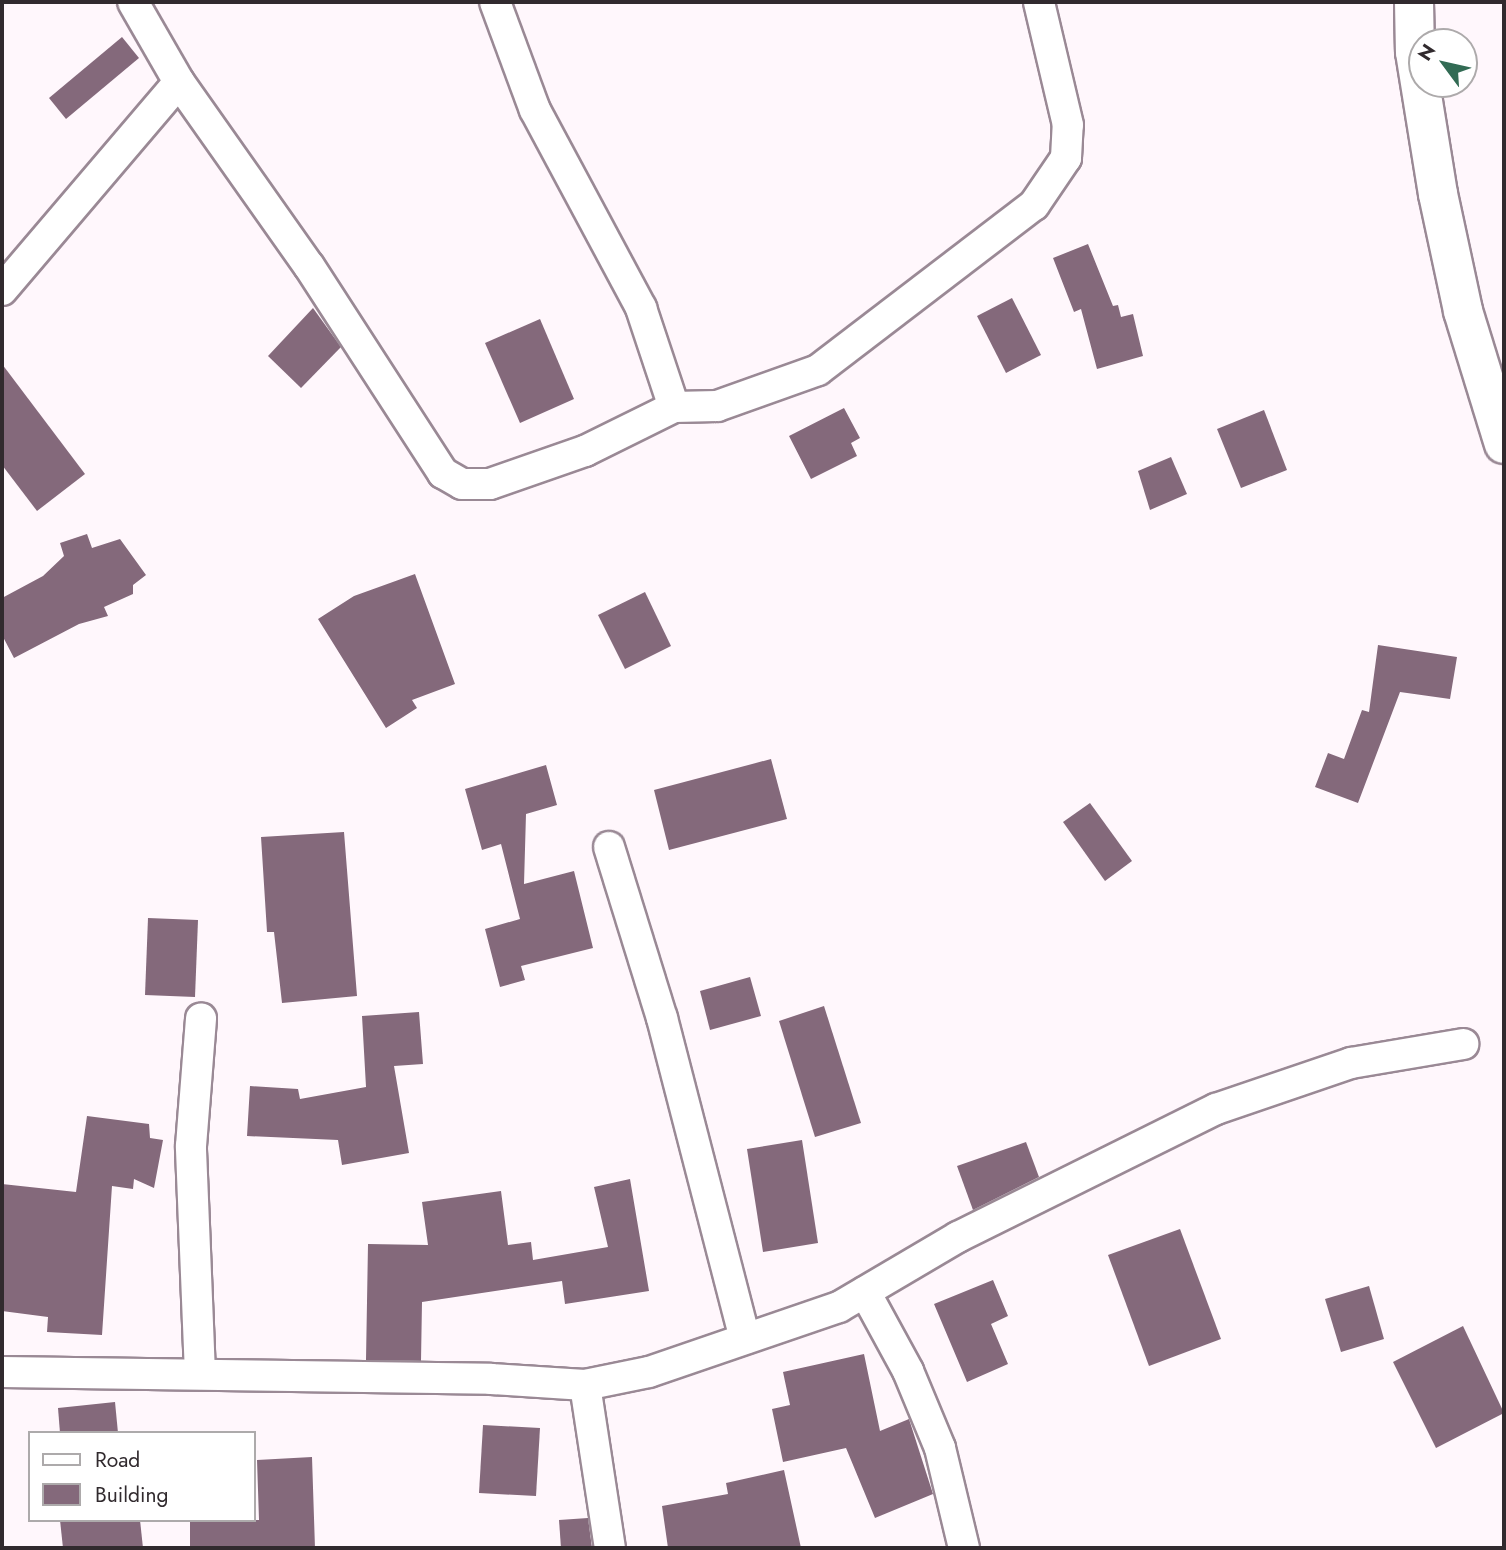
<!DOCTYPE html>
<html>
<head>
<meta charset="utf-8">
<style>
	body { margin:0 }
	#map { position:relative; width:1506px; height:1550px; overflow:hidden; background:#fff7fc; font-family:Jost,sans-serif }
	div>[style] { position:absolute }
	.building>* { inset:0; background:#84697b }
	.roads { filter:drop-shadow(2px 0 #9a8995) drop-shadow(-2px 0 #9a8995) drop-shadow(0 2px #9a8995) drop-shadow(0 -2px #9a8995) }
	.street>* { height:30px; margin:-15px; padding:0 15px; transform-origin:15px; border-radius:15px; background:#fff }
	.secondary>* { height:38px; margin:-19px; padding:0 19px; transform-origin:19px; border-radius:19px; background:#fff }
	span { translate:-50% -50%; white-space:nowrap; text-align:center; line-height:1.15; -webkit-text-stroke:7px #fff; paint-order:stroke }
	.frame { position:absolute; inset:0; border:4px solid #312a2e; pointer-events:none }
	.legend { position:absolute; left:28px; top:1431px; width:228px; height:91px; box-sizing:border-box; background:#fff; border:2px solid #adaaab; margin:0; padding:9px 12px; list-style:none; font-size:21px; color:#312a2e }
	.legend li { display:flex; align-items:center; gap:14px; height:35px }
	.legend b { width:35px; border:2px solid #adaaab }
	.north { position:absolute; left:1408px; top:28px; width:70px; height:70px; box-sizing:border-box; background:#fff; border:2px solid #adaaab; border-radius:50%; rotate:303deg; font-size:19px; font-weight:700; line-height:28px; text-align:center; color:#312a2e }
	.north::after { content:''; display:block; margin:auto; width:24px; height:32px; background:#326b54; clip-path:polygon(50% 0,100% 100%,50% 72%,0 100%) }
</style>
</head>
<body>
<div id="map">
	<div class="building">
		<div style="clip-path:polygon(122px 37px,139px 58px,66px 119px,49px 98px)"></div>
		<div style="clip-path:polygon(1088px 244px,1113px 306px,1118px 305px,1121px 317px,1133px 314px,1143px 356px,1097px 369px,1081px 309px,1074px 312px,1053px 258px)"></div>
		<div style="clip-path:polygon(1012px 298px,1041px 355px,1006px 373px,977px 316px)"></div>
		<div style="clip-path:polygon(313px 308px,341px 347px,301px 388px,268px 356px)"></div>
		<div style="clip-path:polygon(540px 319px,574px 399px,520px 423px,485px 343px)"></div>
		<div style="clip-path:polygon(2px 364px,85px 474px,37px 511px,2px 465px)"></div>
		<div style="clip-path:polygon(844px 408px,860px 438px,851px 443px,857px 456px,811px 479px,789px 436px)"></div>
		<div style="clip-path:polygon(1264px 410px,1287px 470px,1241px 488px,1217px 429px)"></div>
		<div style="clip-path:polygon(1171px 457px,1187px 494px,1150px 510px,1138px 471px)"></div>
		<div style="clip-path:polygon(87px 534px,92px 548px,120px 539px,146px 575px,133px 585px,133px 594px,104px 607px,108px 616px,79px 624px,14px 658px,2px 635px,2px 598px,43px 576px,64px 556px,60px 543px)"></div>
		<div style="clip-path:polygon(415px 574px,455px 684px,412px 700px,417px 708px,386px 728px,318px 619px,354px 596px)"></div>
		<div style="clip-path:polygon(645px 592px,671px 646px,625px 669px,598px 615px)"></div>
		<div style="clip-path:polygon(1378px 645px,1457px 657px,1450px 699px,1400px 692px,1358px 803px,1315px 787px,1328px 753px,1344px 759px,1362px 710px,1369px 712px)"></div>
		<div style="clip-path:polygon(771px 759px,787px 819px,669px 850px,654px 790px)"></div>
		<div style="clip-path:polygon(546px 765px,557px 805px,526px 814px,524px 884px,574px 871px,593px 948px,521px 966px,525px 980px,500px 987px,485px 929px,520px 919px,501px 844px,482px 850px,465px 789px)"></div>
		<div style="clip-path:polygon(1090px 803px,1132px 861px,1105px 881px,1063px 822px)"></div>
		<div style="clip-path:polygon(344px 832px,357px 996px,282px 1003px,274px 932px,267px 932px,261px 837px)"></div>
		<div style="clip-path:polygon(148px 918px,198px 920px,195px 997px,145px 995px)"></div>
		<div style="clip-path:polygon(750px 977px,761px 1016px,710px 1030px,700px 991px)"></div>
		<div style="clip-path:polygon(824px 1006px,861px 1123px,815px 1137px,779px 1021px)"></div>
		<div style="clip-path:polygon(419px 1012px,423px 1064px,394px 1066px,409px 1153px,342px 1165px,338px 1140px,247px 1136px,250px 1086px,298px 1089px,300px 1099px,366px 1087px,362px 1016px)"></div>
		<div style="clip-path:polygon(87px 1116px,149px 1124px,150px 1138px,163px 1140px,154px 1188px,134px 1179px,133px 1189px,112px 1186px,102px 1335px,47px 1332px,48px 1317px,2px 1311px,2px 1184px,76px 1192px)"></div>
		<div style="clip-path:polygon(802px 1140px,818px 1243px,763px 1252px,747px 1149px)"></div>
		<div style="clip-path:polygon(1026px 1142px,1039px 1177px,973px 1210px,957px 1166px)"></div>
		<div style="clip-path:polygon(630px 1179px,649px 1291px,565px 1304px,562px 1281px,422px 1302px,421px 1361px,366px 1360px,368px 1244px,428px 1245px,422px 1202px,501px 1191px,508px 1245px,531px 1242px,533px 1260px,608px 1247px,594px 1187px)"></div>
		<div style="clip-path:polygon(1180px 1229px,1221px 1339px,1149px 1366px,1108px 1255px)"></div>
		<div style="clip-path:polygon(993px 1280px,1008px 1316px,991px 1324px,1008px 1364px,967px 1382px,934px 1304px)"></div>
		<div style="clip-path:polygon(1369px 1286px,1384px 1339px,1341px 1352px,1325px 1299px)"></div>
		<div style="clip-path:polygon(1463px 1326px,1504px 1413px,1436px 1448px,1393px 1362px)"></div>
		<div style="clip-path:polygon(864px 1354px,880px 1431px,909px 1419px,933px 1494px,875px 1518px,846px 1448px,783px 1462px,772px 1409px,790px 1405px,783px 1372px)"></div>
		<div style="clip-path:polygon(115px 1402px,118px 1433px,60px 1433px,58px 1408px)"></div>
		<div style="clip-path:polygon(483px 1425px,540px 1428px,536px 1496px,479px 1493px)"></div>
		<div style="clip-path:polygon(312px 1457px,315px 1548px,190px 1548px,190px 1520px,259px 1520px,257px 1460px)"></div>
		<div style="clip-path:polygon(784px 1470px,801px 1548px,668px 1548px,662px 1506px,728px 1494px,726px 1483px)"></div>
		<div style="clip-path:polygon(588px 1518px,592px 1548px,561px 1548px,559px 1520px)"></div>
		<div style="clip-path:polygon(60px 1520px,140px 1520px,143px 1548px,63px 1548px)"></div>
	</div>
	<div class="roads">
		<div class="street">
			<div style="left:133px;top:2px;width:92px;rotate:60.1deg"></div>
			<div style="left:179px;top:82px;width:225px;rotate:54.8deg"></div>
			<div style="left:309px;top:266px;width:247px;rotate:57.1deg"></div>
			<div style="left:443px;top:473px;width:22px;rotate:30deg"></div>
			<div style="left:462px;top:484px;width:28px"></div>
			<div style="left:490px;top:484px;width:101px;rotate:-19.2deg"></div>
			<div style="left:585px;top:451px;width:99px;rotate:-26.3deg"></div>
			<div style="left:674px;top:407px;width:43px;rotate:-1.3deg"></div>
			<div style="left:717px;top:406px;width:107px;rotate:-19.6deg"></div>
			<div style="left:818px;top:370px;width:272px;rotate:-37.4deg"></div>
			<div style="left:1034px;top:205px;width:57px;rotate:-55.8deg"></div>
			<div style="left:1066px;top:158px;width:33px;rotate:-87deg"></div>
			<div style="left:1068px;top:125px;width:126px;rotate:-103.3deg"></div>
			<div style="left:495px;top:2px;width:115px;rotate:69.7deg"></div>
			<div style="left:535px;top:110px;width:225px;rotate:61.8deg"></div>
			<div style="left:641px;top:308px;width:104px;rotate:71.6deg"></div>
			<div style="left:2px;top:290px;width:273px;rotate:-49.6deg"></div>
			<div style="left:609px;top:847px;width:179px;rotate:72.8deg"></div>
			<div style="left:662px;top:1018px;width:331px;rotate:75.5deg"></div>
			<div style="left:865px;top:1292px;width:90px;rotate:61.4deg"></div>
			<div style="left:908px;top:1371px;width:83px;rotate:67.4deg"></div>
			<div style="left:940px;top:1448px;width:103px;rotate:76.5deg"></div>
			<div style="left:2px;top:1372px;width:489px;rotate:0.8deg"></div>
			<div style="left:491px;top:1379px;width:94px;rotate:3.7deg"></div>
			<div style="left:585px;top:1385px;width:65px;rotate:-11.5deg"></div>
			<div style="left:649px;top:1372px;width:201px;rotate:-18.9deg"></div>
			<div style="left:839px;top:1307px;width:138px;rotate:-30.5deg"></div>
			<div style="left:958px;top:1237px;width:288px;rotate:-26.4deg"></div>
			<div style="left:1216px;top:1109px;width:143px;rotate:-18.8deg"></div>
			<div style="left:1351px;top:1063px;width:114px;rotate:-9.6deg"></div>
			<div style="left:200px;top:1374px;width:228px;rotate:-92.3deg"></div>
			<div style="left:191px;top:1146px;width:128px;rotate:-85.5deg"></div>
			<div style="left:585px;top:1385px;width:165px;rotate:81.3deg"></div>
		</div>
		<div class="secondary">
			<div style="left:1414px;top:2px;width:50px;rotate:88.9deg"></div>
			<div style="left:1415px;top:52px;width:144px;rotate:80.8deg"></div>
			<div style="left:1438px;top:194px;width:120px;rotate:77.9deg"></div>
			<div style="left:1463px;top:311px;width:139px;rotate:72.9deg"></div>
		</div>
	</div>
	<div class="frame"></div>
	<ul class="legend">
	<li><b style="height:9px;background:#fff"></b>Road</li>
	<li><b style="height:19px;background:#84697b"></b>Building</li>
	</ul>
	<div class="north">N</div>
</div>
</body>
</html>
